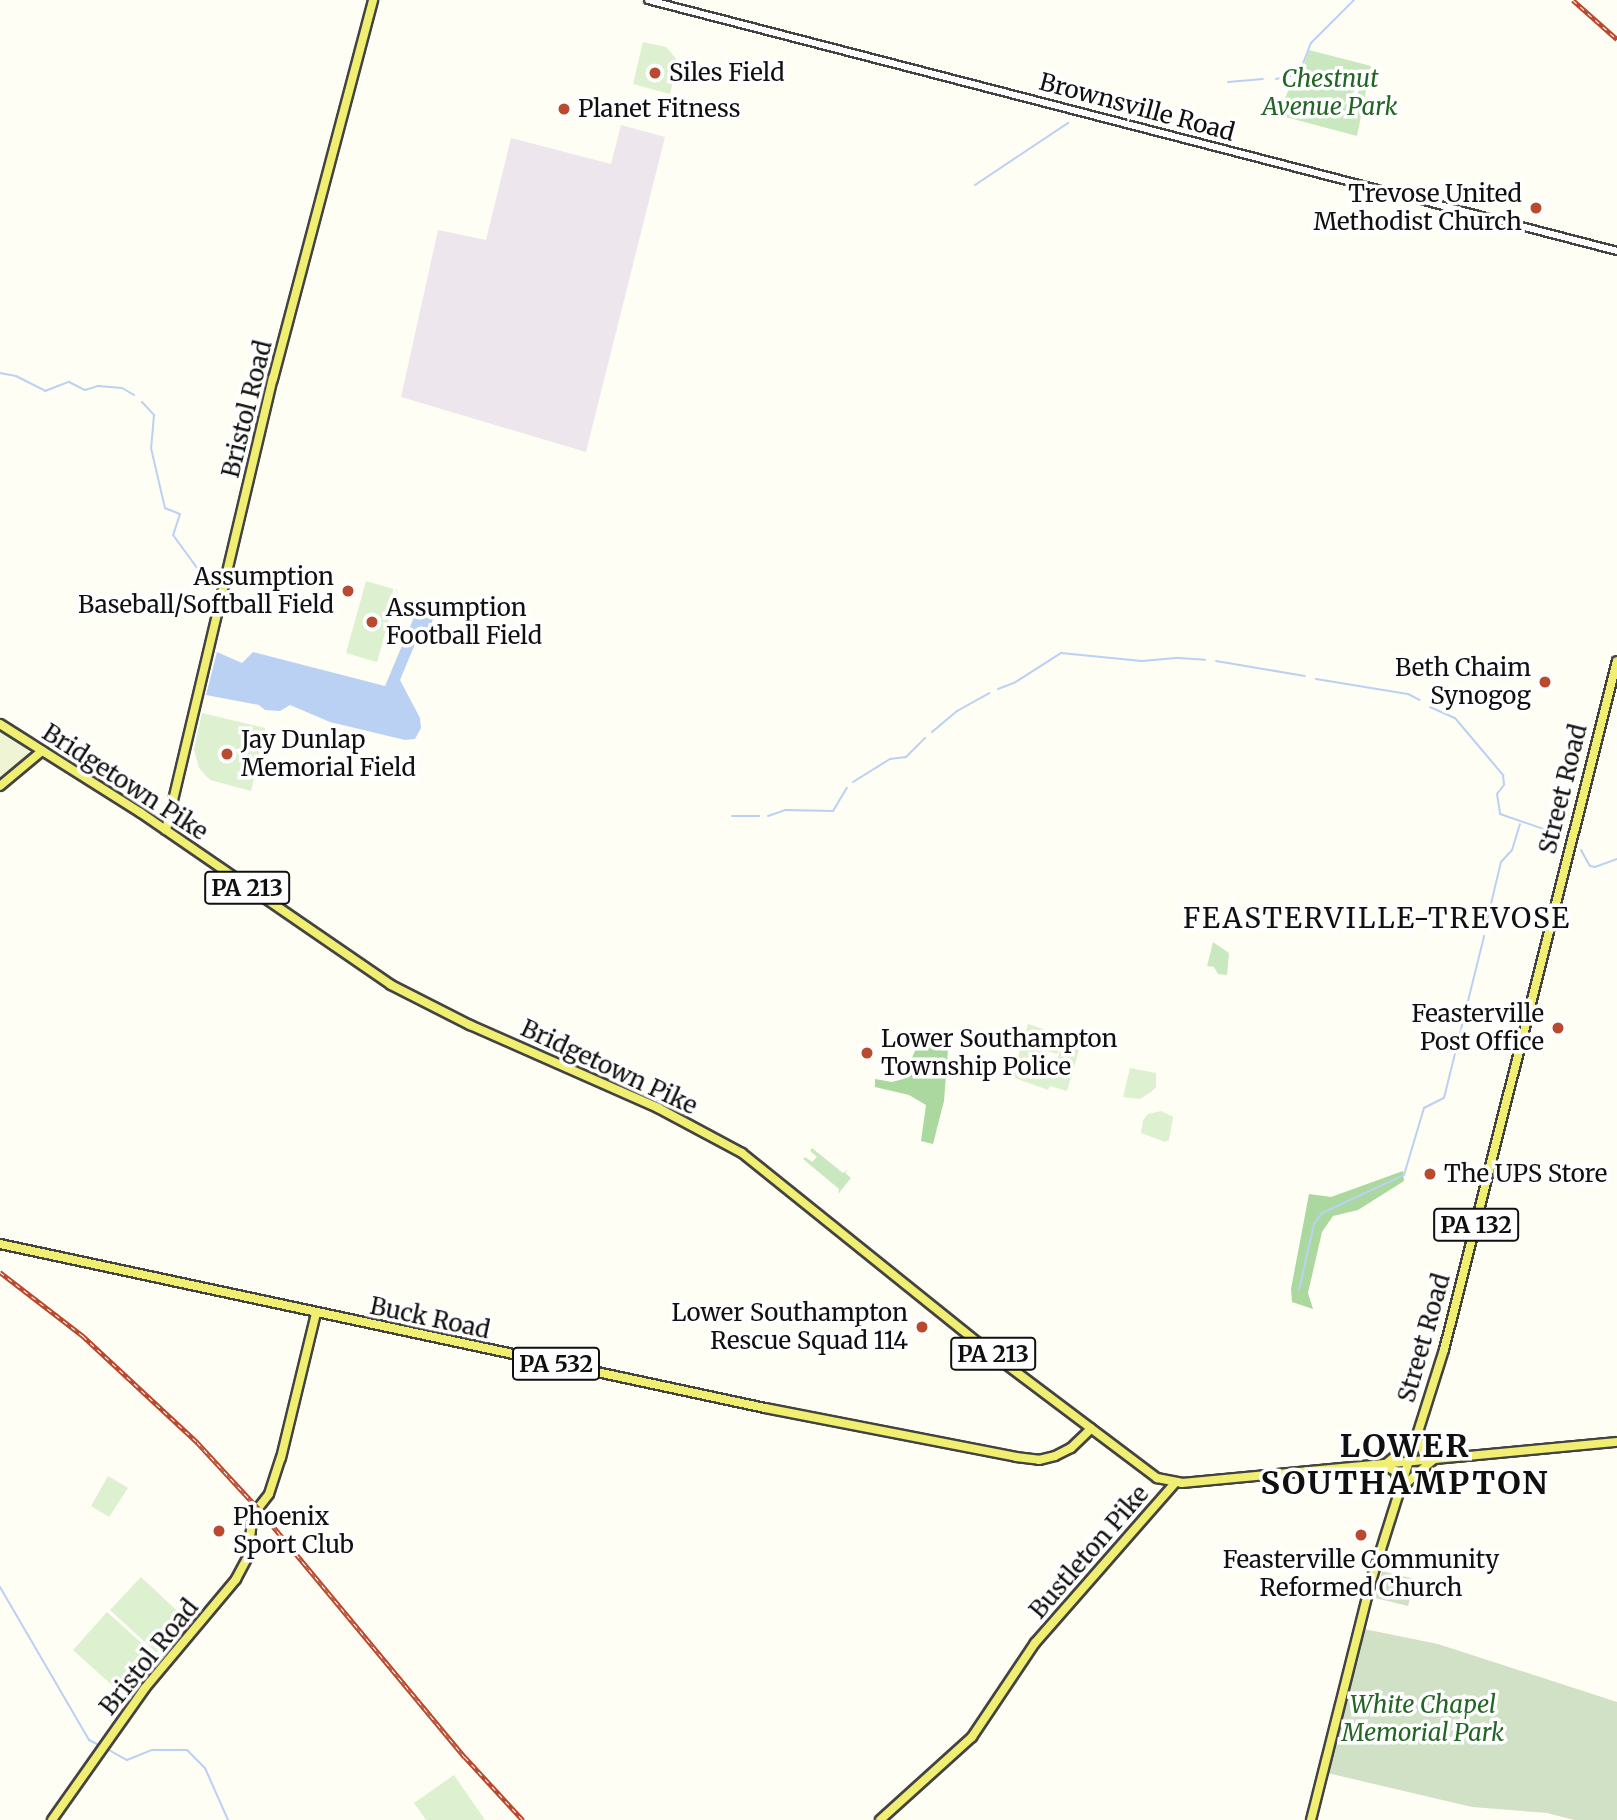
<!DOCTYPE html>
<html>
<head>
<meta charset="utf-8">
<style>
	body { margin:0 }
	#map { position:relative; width:1617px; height:1820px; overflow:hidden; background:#fefef4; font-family:Merriweather,serif }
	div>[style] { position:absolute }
	.industrial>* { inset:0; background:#eee6ed }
	.farmland>* { inset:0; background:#eff4d5 }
	.green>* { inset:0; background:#cae8bf }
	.forest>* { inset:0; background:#abd89f }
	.cemetery>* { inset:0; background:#d1e1c5 }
	.pitch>* { inset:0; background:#ddf0d0 }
	.water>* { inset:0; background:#bbd1f3 }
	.stream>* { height:2px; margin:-1px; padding:0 1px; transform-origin:1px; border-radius:1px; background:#bbd1f3 }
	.roads { filter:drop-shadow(2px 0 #434343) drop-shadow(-2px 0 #434343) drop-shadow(0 2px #434343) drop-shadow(0 -2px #434343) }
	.minor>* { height:6px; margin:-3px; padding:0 3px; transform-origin:3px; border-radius:3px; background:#fff }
	.major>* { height:8px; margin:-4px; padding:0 4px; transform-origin:4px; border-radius:4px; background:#f0ef72 }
	.rail>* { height:4.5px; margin-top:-2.25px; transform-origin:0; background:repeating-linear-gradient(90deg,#fff 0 5px,#b9492f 0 10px); box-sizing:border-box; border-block:2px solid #b9492f }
	.dots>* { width:19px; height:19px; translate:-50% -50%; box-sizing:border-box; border:4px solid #fff; border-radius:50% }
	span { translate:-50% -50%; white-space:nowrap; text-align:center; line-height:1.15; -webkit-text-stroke:7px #fff; paint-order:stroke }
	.shield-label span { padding:2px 5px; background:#fff; border:2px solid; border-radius:5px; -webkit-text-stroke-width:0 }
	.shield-label { font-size:23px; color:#101010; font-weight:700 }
	.poi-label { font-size:24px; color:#101010 }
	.left { translate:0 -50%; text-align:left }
	.right { translate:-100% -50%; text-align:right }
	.park-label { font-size:24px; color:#236525; font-style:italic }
	.street-label { font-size:24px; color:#101010 }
	.quarter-label { font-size:28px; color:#101010; letter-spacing:2px }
	.district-label { font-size:32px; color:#101010; font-weight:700; letter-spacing:2px }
</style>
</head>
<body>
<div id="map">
	<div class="industrial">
		<div style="clip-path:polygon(621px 125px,665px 137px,586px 452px,401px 397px,438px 230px,486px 240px,511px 138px,611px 164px)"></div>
	</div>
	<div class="farmland">
		<div style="clip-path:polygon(0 730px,29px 751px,27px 759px,0 781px)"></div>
	</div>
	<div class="green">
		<div style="clip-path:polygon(1309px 50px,1371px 66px,1357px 136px,1278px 115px,1288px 91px,1300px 76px)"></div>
		<div style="clip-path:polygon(1213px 942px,1229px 953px,1227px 975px,1218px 974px,1214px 967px,1207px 966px)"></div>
		<div style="clip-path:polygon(812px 1148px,843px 1173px,848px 1169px,845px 1173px,851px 1178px,838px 1194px,839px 1189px,803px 1159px,805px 1157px,812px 1162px,817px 1157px,810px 1151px)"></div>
	</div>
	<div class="forest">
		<div style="clip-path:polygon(917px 1046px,948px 1050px,944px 1101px,933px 1144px,921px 1141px,926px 1105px,909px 1095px,875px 1087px,875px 1079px,892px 1082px,903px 1079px)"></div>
		<div style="clip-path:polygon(1403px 1171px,1404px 1181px,1358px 1210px,1333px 1216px,1322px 1232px,1308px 1293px,1313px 1309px,1292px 1302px,1291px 1289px,1309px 1194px,1331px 1197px)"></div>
	</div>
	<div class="cemetery">
		<div style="clip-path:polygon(1382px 1571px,1415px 1579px,1408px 1606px,1375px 1598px)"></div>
		<div style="clip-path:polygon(1359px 1628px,1438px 1644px,1617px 1702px,1617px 1820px,1574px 1820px,1547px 1813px,1472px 1807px,1323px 1772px)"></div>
	</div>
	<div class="pitch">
		<div style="clip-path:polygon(643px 42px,666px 47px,678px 61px,670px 94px,633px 84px)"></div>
		<div style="clip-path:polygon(366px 581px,397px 590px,377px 662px,346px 653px)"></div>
		<div style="clip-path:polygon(202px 713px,265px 728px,251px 791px,210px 780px,199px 768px,194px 750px)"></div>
		<div style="clip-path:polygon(1028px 1024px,1063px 1036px,1057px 1054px,1039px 1048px,1046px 1055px,1051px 1078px,1062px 1045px,1079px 1050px,1067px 1091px,1050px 1086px,1048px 1090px,1012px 1077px)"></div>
		<div style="clip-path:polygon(1130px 1068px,1156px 1073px,1156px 1087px,1151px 1092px,1140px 1099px,1123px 1097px)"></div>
		<div style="clip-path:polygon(1161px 1111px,1173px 1117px,1169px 1140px,1165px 1142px,1141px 1133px,1143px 1120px,1148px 1114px)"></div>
		<div style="clip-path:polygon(108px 1476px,128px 1488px,109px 1517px,91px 1506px)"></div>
		<div style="clip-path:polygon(141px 1577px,189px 1622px,159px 1655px,110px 1610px)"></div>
		<div style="clip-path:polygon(107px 1612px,157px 1657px,123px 1695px,73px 1650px)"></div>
		<div style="clip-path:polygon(454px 1775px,485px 1820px,426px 1820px,414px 1803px)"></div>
	</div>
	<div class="water">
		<div style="clip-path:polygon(417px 610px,435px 615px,424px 640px,415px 644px,400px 680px,420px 718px,421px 728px,415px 739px,405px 740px,330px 722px,290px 705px,280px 711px,265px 710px,259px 705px,206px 695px,217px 652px,242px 663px,253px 652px,385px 686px)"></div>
	</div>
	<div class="stream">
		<div style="left:1276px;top:79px;width:24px;rotate:-12deg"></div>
		<div style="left:1299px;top:74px;width:33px;rotate:-69deg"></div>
		<div style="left:1311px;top:43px;width:61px;rotate:-45deg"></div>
		<div style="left:1228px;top:82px;width:35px;rotate:-5deg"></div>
		<div style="left:975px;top:185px;width:112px;rotate:-33.7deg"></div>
		<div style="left:0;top:373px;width:16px;rotate:11deg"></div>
		<div style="left:16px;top:376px;width:33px;rotate:27deg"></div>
		<div style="left:45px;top:391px;width:26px;rotate:-21deg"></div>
		<div style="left:69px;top:382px;width:18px;rotate:27deg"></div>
		<div style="left:85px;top:390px;width:14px;rotate:-17deg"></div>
		<div style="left:98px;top:386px;width:24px;rotate:5deg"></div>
		<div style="left:122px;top:388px;width:14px;rotate:30deg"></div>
		<div style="left:142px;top:402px;width:18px;rotate:47deg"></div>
		<div style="left:154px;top:415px;width:33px;rotate:95deg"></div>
		<div style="left:151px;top:448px;width:62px;rotate:76.9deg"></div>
		<div style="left:165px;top:508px;width:16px;rotate:22deg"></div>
		<div style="left:180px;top:514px;width:22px;rotate:108deg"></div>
		<div style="left:173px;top:535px;width:64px;rotate:53.8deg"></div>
		<div style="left:1216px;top:661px;width:90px;rotate:9.6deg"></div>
		<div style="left:1316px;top:679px;width:93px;rotate:9.3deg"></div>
		<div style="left:1408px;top:694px;width:13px;rotate:27deg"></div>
		<div style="left:998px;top:689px;width:17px;rotate:-21deg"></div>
		<div style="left:1014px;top:683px;width:56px;rotate:-32.6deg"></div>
		<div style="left:1061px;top:653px;width:81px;rotate:5.6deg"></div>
		<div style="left:1142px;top:661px;width:37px;rotate:-5deg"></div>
		<div style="left:1179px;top:658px;width:26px;rotate:4deg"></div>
		<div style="left:1430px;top:707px;width:27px;rotate:24deg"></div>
		<div style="left:1455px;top:718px;width:75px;rotate:49.9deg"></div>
		<div style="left:1503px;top:775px;width:10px;rotate:84deg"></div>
		<div style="left:1504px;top:785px;width:11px;rotate:128deg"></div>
		<div style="left:1497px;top:794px;width:20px;rotate:81deg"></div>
		<div style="left:1500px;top:814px;width:65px;rotate:19deg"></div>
		<div style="left:932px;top:732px;width:33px;rotate:-40deg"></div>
		<div style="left:957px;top:711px;width:37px;rotate:-29deg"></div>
		<div style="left:853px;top:782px;width:44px;rotate:-31.9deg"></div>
		<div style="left:890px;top:759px;width:16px;rotate:-7deg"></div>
		<div style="left:906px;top:757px;width:27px;rotate:-45deg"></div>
		<div style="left:732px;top:816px;width:27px"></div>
		<div style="left:768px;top:816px;width:18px;rotate:-19deg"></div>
		<div style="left:785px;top:810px;width:48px;rotate:1.2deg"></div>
		<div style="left:833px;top:811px;width:27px;rotate:-59deg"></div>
		<div style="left:1581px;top:850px;width:18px;rotate:61deg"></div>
		<div style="left:1590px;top:866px;width:5px;rotate:11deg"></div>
		<div style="left:1595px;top:867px;width:23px;rotate:-20deg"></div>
		<div style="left:1485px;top:929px;width:69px;rotate:-76.6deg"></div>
		<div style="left:1501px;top:862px;width:16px;rotate:-47deg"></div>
		<div style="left:1512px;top:850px;width:27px;rotate:-73deg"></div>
		<div style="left:1299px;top:1290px;width:68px;rotate:-77.2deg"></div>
		<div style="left:1314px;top:1224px;width:14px;rotate:-54deg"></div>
		<div style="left:1322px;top:1213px;width:90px;rotate:-24.9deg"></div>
		<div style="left:1404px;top:1175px;width:70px;rotate:-73.4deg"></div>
		<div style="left:1424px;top:1108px;width:22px;rotate:-27deg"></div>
		<div style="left:1444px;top:1098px;width:167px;rotate:-76.1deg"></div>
		<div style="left:0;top:1587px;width:177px;rotate:59.8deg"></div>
		<div style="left:89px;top:1740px;width:11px;rotate:27deg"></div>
		<div style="left:107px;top:1749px;width:23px;rotate:29deg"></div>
		<div style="left:127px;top:1760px;width:27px;rotate:-22deg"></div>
		<div style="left:152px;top:1750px;width:35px"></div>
		<div style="left:187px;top:1750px;width:25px;rotate:45deg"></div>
		<div style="left:205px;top:1768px;width:57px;rotate:66.1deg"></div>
	</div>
	<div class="roads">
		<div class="minor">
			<div style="left:648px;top:0;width:1001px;rotate:14.52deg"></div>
		</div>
		<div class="major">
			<div style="left:0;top:724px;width:167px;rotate:32.3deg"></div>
			<div style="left:141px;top:813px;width:303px;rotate:34.5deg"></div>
			<div style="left:391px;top:985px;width:89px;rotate:26.9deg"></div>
			<div style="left:470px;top:1025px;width:206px;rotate:23.8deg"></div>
			<div style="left:658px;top:1108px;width:95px;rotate:28.2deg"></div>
			<div style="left:742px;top:1153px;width:319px;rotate:38.8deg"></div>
			<div style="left:991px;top:1353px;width:208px;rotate:37deg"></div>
			<div style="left:1157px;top:1478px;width:25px;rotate:11deg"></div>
			<div style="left:1182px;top:1483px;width:437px;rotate:-5.4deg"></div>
			<div style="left:0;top:786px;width:55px;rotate:-39.8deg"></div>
			<div style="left:166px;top:830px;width:464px;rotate:-76.7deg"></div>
			<div style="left:273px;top:379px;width:392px;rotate:-75.2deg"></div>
			<div style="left:0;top:1244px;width:782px;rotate:12.1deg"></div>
			<div style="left:765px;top:1408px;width:256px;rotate:11deg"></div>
			<div style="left:1016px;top:1457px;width:23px;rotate:7deg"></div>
			<div style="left:1039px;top:1460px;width:16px;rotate:-14deg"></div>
			<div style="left:1055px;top:1456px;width:18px;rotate:-27deg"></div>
			<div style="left:1071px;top:1448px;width:28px;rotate:-44deg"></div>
			<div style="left:1387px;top:1463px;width:31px;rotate:-40deg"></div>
			<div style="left:1384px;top:1465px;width:13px;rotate:29deg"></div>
			<div style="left:1395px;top:1471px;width:16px;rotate:72deg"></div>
			<div style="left:1402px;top:1487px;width:41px;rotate:-41.1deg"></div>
			<div style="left:1433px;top:1460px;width:11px;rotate:-146deg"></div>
			<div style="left:1424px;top:1454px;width:18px;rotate:-112deg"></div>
			<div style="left:259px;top:1507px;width:16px;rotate:-52deg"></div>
			<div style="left:269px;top:1494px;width:38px;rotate:-72deg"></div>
			<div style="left:281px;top:1458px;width:149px;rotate:-76.4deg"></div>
			<div style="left:52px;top:1820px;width:161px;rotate:-54.8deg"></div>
			<div style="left:145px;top:1688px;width:142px;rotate:-50.1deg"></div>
			<div style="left:236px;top:1579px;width:26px;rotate:-62deg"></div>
			<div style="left:248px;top:1556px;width:44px;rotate:-83.5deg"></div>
			<div style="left:880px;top:1820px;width:124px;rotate:-42.1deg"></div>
			<div style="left:972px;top:1737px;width:113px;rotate:-56.2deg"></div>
			<div style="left:1035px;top:1643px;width:213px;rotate:-48.8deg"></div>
			<div style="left:1311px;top:1820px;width:250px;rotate:-75.9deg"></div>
			<div style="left:1372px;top:1578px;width:239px;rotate:-72.5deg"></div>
			<div style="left:1444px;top:1350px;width:710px;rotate:-75.91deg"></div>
		</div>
	</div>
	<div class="rail">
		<div style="left:1573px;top:0;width:59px;rotate:41.6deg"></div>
		<div style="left:0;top:1272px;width:105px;rotate:37.6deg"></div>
		<div style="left:83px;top:1336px;width:156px;rotate:42.9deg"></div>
		<div style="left:197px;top:1442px;width:90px;rotate:47.3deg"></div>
		<div style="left:258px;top:1508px;width:324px;rotate:50.3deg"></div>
		<div style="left:465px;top:1757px;width:86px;rotate:47.4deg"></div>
	</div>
	<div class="dots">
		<div style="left:655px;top:73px;background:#b9492f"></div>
		<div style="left:564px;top:109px;background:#b9492f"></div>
		<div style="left:1536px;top:208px;background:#b9492f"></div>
		<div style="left:348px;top:591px;background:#b9492f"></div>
		<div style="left:372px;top:622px;background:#b9492f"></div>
		<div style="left:1545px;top:682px;background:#b9492f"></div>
		<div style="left:227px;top:754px;background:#b9492f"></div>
		<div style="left:1558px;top:1028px;background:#b9492f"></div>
		<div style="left:867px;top:1053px;background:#b9492f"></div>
		<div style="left:1430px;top:1174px;background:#b9492f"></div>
		<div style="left:922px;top:1327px;background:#b9492f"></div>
		<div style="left:219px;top:1531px;background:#b9492f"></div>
		<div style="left:1361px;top:1535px;background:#b9492f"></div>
	</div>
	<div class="shield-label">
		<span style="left:247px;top:888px">PA 213</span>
		<span style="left:1476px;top:1225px">PA 132</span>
		<span style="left:993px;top:1354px">PA 213</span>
		<span style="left:556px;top:1364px">PA 532</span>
	</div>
	<div class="poi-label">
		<span class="left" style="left:669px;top:73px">Siles Field</span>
		<span class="left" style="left:578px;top:109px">Planet Fitness</span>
		<span class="right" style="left:1522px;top:208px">Trevose United<br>Methodist Church</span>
		<span class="right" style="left:334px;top:591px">Assumption<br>Baseball/Softball Field</span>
		<span class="left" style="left:386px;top:622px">Assumption<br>Football Field</span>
		<span class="right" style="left:1531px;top:682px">Beth Chaim<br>Synogog</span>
		<span class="left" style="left:241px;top:754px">Jay Dunlap<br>Memorial Field</span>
		<span class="right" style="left:1544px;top:1028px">Feasterville<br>Post Office</span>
		<span class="left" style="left:881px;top:1053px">Lower Southampton<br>Township Police</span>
		<span class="left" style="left:1444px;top:1174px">The UPS Store</span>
		<span class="right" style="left:908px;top:1327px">Lower Southampton<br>Rescue Squad 114</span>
		<span class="left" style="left:233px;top:1531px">Phoenix<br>Sport Club</span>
		<span style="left:1361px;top:1574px">Feasterville Community<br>Reformed Church</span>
	</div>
	<div class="park-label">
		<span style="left:1330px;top:93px">Chestnut<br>Avenue Park</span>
		<span style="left:1423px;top:1719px">White Chapel<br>Memorial Park</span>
	</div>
	<div class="street-label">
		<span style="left:1137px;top:107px;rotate:15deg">Brownsville Road</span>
		<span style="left:247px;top:409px;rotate:-76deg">Bristol Road</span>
		<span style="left:125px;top:782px;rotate:33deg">Bridgetown Pike</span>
		<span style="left:1563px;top:789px;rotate:-76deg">Street Road</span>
		<span style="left:609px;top:1067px;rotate:25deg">Bridgetown Pike</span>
		<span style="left:430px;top:1318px;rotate:12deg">Buck Road</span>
		<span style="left:1424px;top:1338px;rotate:-74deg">Street Road</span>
		<span style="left:1089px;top:1552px;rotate:-49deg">Bustleton Pike</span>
		<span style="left:149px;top:1657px;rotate:-51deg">Bristol Road</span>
	</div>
	<div class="quarter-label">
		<span style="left:1377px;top:918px">FEASTERVILLE-TREVOSE</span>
	</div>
	<div class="district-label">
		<span style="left:1405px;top:1465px">LOWER<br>SOUTHAMPTON</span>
	</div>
</div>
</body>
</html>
